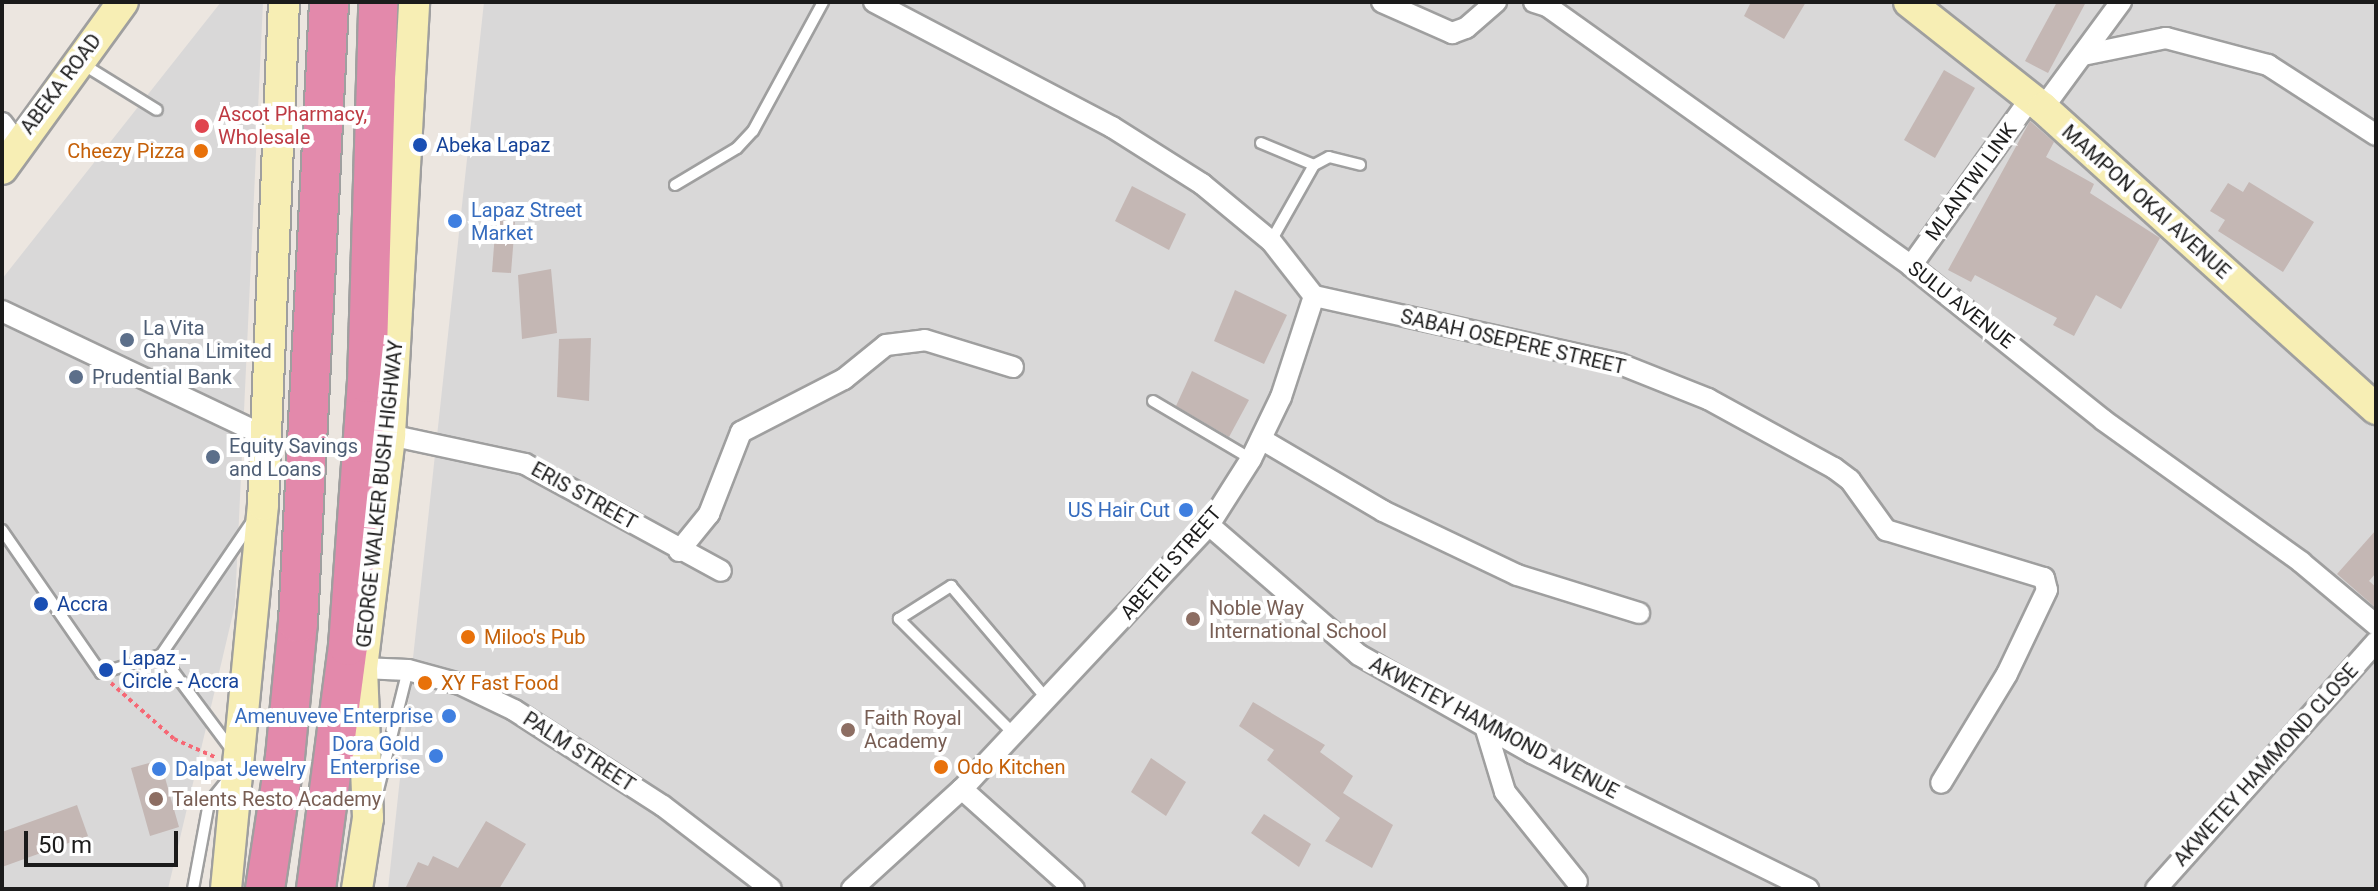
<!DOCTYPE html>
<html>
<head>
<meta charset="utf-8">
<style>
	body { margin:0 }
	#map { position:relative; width:2378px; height:891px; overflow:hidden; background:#ece6e0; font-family:Roboto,sans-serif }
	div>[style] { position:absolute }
	.residential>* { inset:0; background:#d9d8d8 }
	.building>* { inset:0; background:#c4b7b4 }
	.path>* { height:4px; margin-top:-2px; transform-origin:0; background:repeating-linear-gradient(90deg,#f66875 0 4px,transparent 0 8px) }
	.roads { filter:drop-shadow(2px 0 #9f9f9f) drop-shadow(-2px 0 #9f9f9f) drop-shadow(0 2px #9f9f9f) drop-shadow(0 -2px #9f9f9f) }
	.lane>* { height:10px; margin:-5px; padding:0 5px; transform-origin:5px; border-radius:5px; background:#fff }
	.street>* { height:20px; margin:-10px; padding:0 10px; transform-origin:10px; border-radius:10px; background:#fff }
	.secondary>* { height:30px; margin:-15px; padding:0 15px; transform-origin:15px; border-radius:15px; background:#f7eeb4 }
	.highway>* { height:38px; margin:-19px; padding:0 19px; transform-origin:19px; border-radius:19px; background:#e389ab }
	.dots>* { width:22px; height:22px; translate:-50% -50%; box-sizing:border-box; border:4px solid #fff; border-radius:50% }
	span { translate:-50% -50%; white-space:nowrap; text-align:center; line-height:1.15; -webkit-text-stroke:8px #fff; paint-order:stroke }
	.street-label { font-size:20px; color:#1b1b1b }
	.health-label { font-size:20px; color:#be3a42 }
	.left { translate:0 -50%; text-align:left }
	.transit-label { font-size:20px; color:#164399 }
	.food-label { font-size:20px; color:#c56008 }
	.right { translate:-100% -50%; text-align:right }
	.shop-label { font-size:20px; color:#366cbe }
	.service-label { font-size:20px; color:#4e5e75 }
	.education-label { font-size:20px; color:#785e54 }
	.frame { position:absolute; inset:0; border:4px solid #1b1b1b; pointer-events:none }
	.scale { position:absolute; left:24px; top:831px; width:154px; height:36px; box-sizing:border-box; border:4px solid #1b1b1b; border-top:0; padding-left:10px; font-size:24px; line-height:28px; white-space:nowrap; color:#1b1b1b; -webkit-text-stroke:6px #fff; paint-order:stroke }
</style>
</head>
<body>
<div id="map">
	<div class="residential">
		<div style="clip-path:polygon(221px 2px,263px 2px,235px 605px,168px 889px,2px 889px,2px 279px)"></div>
		<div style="clip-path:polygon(484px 2px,2376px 2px,2376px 889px,388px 889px)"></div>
	</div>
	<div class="building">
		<div style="clip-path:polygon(1751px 2px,1806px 2px,1784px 39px,1744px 16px)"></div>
		<div style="clip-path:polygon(2057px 2px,2086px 2px,2048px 73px,2025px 61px)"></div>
		<div style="clip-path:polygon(1944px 70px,1975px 88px,1935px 158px,1904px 140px)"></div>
		<div style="clip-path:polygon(2030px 121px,2054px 142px,2046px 157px,2094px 184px,2090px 193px,2160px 238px,2121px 309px,2096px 295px,2074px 336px,2053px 325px,2057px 318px,1975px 275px,1971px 282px,1948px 270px)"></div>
		<div style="clip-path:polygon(2249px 182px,2314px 222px,2283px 272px,2218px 231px,2225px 220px,2210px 211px,2228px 183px,2243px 192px)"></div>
		<div style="clip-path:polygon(1132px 186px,1186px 214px,1169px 250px,1115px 221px)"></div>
		<div style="clip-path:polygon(496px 220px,515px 222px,511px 273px,492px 272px)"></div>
		<div style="clip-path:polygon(551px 269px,557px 333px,522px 339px,518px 275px)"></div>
		<div style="clip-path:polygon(1235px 290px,1287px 315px,1264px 364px,1214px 341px)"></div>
		<div style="clip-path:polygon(591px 338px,589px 401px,557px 397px,559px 339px)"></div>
		<div style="clip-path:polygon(1192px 371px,1249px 400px,1229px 437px,1176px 406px)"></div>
		<div style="clip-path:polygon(2376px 530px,2376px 573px,2369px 581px,2376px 587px,2376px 608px,2337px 574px)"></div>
		<div style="clip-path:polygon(1253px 702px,1325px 745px,1320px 752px,1353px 776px,1343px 793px,1393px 825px,1372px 868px,1325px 841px,1340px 818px,1267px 760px,1274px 750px,1239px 726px)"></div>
		<div style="clip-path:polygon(1151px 758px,1186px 782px,1166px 816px,1131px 792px)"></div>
		<div style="clip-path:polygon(160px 760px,179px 827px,150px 836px,131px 768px)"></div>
		<div style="clip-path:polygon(77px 805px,88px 836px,2px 867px,2px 832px)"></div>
		<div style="clip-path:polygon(1264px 814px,1311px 844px,1299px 867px,1251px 833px)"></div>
		<div style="clip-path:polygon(486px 821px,526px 844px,499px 889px,405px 889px,418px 862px,428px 866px,433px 856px,458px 868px)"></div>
	</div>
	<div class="path">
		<div style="left:111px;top:683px;width:84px;rotate:41.6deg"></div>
		<div style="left:174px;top:739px;width:47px;rotate:23.8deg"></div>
	</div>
	<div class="roads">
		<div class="lane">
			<div style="left:81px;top:63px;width:89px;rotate:31.7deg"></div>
			<div style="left:1261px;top:143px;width:57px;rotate:22.5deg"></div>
			<div style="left:675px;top:185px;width:72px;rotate:-30.8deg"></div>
			<div style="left:737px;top:148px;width:23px;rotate:-47deg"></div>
			<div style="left:753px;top:131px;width:147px;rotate:-61.5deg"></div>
			<div style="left:1271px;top:241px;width:87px;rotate:-60.5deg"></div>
			<div style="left:1314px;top:165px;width:17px;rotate:-28deg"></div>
			<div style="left:1329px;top:157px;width:32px;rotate:14deg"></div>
			<div style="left:1153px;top:401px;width:114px;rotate:30.6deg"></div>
			<div style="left:2px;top:530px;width:174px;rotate:55.3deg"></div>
			<div style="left:101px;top:673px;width:63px;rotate:-16.7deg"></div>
			<div style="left:161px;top:655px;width:160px;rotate:-55.7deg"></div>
			<div style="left:161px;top:655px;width:117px;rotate:53.3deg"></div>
			<div style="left:1014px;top:734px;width:163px;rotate:-135deg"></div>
			<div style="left:899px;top:619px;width:62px;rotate:-32.4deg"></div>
			<div style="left:951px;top:586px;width:148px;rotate:49.7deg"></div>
			<div style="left:378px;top:790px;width:124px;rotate:-76deg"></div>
			<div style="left:193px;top:889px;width:87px;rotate:-79.5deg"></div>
			<div style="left:209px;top:803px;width:28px;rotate:-51deg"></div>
		</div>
		<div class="street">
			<div style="left:874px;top:2px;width:269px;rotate:27.7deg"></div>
			<div style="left:1112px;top:127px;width:107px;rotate:32.3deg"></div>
			<div style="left:1202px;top:184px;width:89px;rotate:39.6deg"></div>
			<div style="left:1271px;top:241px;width:70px;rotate:52deg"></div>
			<div style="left:1382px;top:2px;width:77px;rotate:23.9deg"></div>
			<div style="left:1452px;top:33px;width:15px;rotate:-20deg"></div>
			<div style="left:1466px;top:28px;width:40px;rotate:-41deg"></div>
			<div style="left:1534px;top:2px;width:14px;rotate:17deg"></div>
			<div style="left:1547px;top:6px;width:447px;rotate:35.5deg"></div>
			<div style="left:1911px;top:266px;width:246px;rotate:38.7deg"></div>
			<div style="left:2103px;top:420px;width:244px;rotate:35.6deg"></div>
			<div style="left:2301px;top:562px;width:98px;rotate:40deg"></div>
			<div style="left:2083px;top:55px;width:85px;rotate:-11.6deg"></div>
			<div style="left:2166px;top:38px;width:106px;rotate:14.8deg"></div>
			<div style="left:2268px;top:65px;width:129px;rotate:32.9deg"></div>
			<div style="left:2043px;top:108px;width:132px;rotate:-53.7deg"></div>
			<div style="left:2px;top:123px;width:25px;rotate:53deg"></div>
			<div style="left:1911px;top:266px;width:206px;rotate:-54.5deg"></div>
			<div style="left:1314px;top:296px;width:313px;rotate:12.5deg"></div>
			<div style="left:1620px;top:364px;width:95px;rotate:21.7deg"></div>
			<div style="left:1708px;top:399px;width:144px;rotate:28.7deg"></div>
			<div style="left:1834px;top:468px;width:20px;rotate:37deg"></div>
			<div style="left:1850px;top:480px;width:62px;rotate:54.2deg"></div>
			<div style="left:1886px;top:530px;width:165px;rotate:16.9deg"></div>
			<div style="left:2044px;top:578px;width:12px;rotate:76deg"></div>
			<div style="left:2047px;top:590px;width:93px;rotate:115.5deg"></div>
			<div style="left:2007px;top:674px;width:127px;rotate:121.2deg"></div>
			<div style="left:2px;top:311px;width:291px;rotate:25.4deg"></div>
			<div style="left:390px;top:435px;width:138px;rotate:12.1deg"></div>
			<div style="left:525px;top:464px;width:223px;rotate:28.6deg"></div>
			<div style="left:1261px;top:439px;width:142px;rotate:30.5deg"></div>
			<div style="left:1383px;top:511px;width:148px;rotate:25.5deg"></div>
			<div style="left:1517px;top:575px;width:128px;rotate:17.3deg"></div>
			<div style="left:1209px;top:525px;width:198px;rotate:40.9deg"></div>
			<div style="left:1359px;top:655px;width:199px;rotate:29.5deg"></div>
			<div style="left:1532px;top:753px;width:308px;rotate:26.2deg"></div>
			<div style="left:679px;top:551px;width:48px;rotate:-51deg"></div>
			<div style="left:709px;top:514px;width:88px;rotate:-68.7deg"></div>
			<div style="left:741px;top:432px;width:116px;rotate:-27.2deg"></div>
			<div style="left:844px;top:379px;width:54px;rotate:-39deg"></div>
			<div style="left:886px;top:345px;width:39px;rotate:-7deg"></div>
			<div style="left:925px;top:340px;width:92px;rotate:17.1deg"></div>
			<div style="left:362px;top:668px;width:46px;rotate:2.5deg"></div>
			<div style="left:408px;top:670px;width:54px;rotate:15.1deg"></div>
			<div style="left:460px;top:684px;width:60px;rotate:25.7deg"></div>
			<div style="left:514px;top:710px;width:177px;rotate:32.8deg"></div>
			<div style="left:663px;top:806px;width:136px;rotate:37.5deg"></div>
			<div style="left:1485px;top:726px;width:69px;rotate:73.1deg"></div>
			<div style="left:1505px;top:792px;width:115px;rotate:51.3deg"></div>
			<div style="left:962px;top:789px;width:150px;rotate:41.8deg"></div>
			<div style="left:852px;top:889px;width:149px;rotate:-42.3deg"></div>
			<div style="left:962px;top:789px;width:362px;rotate:-46.9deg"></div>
			<div style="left:1209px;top:525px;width:78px;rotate:-57.5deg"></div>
			<div style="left:1251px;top:459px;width:69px;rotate:-64.2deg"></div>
			<div style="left:1281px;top:397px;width:106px;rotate:-71.9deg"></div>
			<div style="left:2156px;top:889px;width:331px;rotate:-48.3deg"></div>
		</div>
		<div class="secondary">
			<div style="left:1909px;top:2px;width:171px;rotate:38.3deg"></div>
			<div style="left:2043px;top:108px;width:449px;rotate:42.1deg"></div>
			<div style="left:2px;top:169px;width:206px;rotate:-54.1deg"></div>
			<div style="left:226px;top:889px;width:386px;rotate:-84.5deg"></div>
			<div style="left:263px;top:505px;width:503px;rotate:-87.61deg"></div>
			<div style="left:357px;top:889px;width:72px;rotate:-81.2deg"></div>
			<div style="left:368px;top:818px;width:150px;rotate:-92.3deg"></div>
			<div style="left:362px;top:668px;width:235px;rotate:-83.1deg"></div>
			<div style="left:390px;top:435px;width:434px;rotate:-86.8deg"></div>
		</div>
		<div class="highway">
			<div style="left:265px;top:889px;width:134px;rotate:-81.4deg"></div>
			<div style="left:285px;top:757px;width:135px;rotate:-84.5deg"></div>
			<div style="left:298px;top:623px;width:622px;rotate:-87.14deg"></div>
			<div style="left:316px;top:889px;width:245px;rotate:-82.5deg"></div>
			<div style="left:348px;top:646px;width:264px;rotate:-85.9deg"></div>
			<div style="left:367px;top:383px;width:381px;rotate:-88.3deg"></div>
		</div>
	</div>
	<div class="dots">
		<div style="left:202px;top:126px;background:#e0444e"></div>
		<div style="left:420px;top:145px;background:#1a4fb4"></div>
		<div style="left:201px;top:151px;background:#e8710a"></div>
		<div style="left:455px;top:221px;background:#3f7fe0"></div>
		<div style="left:127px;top:340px;background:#5c6f8a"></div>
		<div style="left:76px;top:377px;background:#5c6f8a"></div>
		<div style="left:213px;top:457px;background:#5c6f8a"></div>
		<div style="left:1186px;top:510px;background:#3f7fe0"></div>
		<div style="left:41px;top:604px;background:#1a4fb4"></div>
		<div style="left:1193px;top:619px;background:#8d6e63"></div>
		<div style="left:468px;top:637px;background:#e8710a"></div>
		<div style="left:106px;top:670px;background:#1a4fb4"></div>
		<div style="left:425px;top:683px;background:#e8710a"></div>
		<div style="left:449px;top:716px;background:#3f7fe0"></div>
		<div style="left:848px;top:730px;background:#8d6e63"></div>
		<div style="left:436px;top:756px;background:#3f7fe0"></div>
		<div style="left:941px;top:767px;background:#e8710a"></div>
		<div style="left:159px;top:769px;background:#3f7fe0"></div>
		<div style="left:156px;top:799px;background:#8d6e63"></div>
	</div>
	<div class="street-label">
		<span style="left:61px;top:84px;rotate:-53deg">ABEKA ROAD</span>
		<span style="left:1971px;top:182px;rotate:-54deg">MLANTWI LINK</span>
		<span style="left:2146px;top:202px;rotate:42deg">MAMPON OKAI AVENUE</span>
		<span style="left:1961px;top:305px;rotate:38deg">SULU AVENUE</span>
		<span style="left:1513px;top:342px;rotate:13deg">SABAH OSEPERE STREET</span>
		<span style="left:380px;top:494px;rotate:-84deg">GEORGE WALKER BUSH HIGHWAY</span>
		<span style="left:584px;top:496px;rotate:29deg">ERIS STREET</span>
		<span style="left:1171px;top:563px;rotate:-49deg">ABETEI STREET</span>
		<span style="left:1494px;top:728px;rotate:28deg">AKWETEY HAMMOND AVENUE</span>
		<span style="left:579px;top:752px;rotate:33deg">PALM STREET</span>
		<span style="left:2266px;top:765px;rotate:-48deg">AKWETEY HAMMOND CLOSE</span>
	</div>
	<div class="health-label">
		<span class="left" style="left:218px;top:126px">Ascot Pharmacy,<br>Wholesale</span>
	</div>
	<div class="transit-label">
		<span class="left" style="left:436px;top:145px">Abeka Lapaz</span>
		<span class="left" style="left:57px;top:604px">Accra</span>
		<span class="left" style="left:122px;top:670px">Lapaz -<br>Circle - Accra</span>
	</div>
	<div class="food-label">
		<span class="right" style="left:185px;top:151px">Cheezy Pizza</span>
		<span class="left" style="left:484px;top:637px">Miloo's Pub</span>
		<span class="left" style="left:441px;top:683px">XY Fast Food</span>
		<span class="left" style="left:957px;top:767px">Odo Kitchen</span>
	</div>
	<div class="shop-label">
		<span class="left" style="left:471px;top:222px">Lapaz Street<br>Market</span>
		<span class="right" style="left:1170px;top:510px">US Hair Cut</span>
		<span class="right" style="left:433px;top:716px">Amenuveve Enterprise</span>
		<span class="right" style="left:420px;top:756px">Dora Gold<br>Enterprise</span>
		<span class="left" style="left:175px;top:769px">Dalpat Jewelry</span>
	</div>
	<div class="service-label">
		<span class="left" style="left:143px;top:340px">La Vita<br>Ghana Limited</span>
		<span class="left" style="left:92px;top:377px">Prudential Bank</span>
		<span class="left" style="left:229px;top:458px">Equity Savings<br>and Loans</span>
	</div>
	<div class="education-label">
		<span class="left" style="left:1209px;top:620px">Noble Way<br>International School</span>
		<span class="left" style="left:864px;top:730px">Faith Royal<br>Academy</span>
		<span class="left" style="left:172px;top:799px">Talents Resto Academy</span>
	</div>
	<div class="frame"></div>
	<div class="scale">50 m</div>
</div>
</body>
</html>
